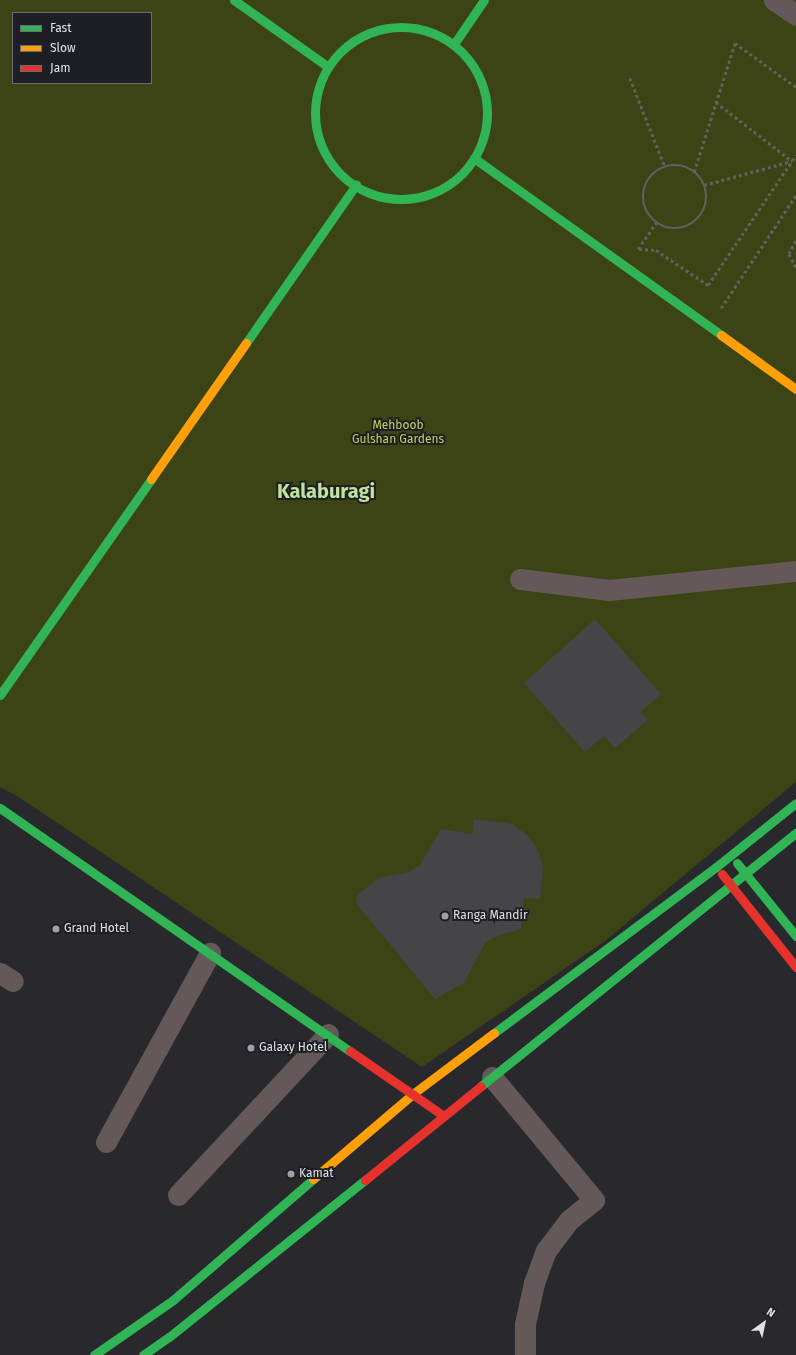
<!DOCTYPE html>
<html>
<head>
<meta charset="utf-8">
<style>
	body { margin:0 }
	#map { position:relative; width:796px; height:1355px; overflow:hidden; background:#29292d; font-family:"Fira Sans",sans-serif }
	div>[style] { position:absolute }
	.green>* { inset:0; background:#3c4314 }
	.building>* { inset:0; background:#454548 }
	.path>* { height:2.5px; margin-top:-1.25px; transform-origin:0; background:repeating-linear-gradient(90deg,#655f5f 0 3px,transparent 0 6px) }
	.path>.ring { margin:-1.25px; padding:0; box-sizing:content-box; background:none; border:2.5px solid #655f5f; border-radius:50% }
	.street>* { height:21px; margin:-10.5px; padding:0 10.5px; transform-origin:10.5px; border-radius:10.5px; background:#645859 }
	.fast>* { height:9px; margin:-4.5px; padding:0 4.5px; transform-origin:4.5px; border-radius:4.5px; background:#30b455 }
	.fast>.ring { margin:-4.5px; padding:0; box-sizing:content-box; background:none; border:9px solid #30b455; border-radius:50% }
	.slow>* { height:9px; margin:-4.5px; padding:0 4.5px; transform-origin:4.5px; border-radius:4.5px; background:#ff9f0a }
	.jam>* { height:9px; margin:-4.5px; padding:0 4.5px; transform-origin:4.5px; border-radius:4.5px; background:#e5322d }
	.dots>* { width:11px; height:11px; translate:-50% -50%; box-sizing:border-box; border:2px solid #1e1f25; border-radius:50% }
	span { translate:-50% -50%; white-space:nowrap; text-align:center; line-height:1.15; -webkit-text-stroke:4px #1e1f25; paint-order:stroke }
	.park-label { font-size:12px; color:#c1d556 }
	.poi-label { font-size:12px; color:#e1e2e6 }
	.left { translate:0 -50%; text-align:left }
	.town-label { font-size:20px; color:#c0e29c; font-weight:700 }
	.legend { position:absolute; left:12px; top:12px; width:140px; height:72px; box-sizing:border-box; background:#1e1f25; border:1px solid #6c6d72; margin:0; padding:5px 7px; list-style:none; font-size:12px; color:#e1e2e6 }
	.legend li { display:flex; align-items:center; gap:8px; height:20px }
	.legend b { width:20px; border:1px solid #6c6d72 }
	.north { position:absolute; left:744px; top:1303px; width:40px; height:40px; -webkit-text-stroke:3px #1e1f25; paint-order:stroke; rotate:33deg; font-size:11px; font-weight:700; line-height:16px; text-align:center; color:#e1e2e6 }
	.north::after { content:''; display:block; margin:auto; width:14px; height:18px; background:#e1e2e6; clip-path:polygon(50% 0,100% 100%,50% 72%,0 100%) }
</style>
</head>
<body>
<div id="map">
	<div class="green">
		<div style="clip-path:polygon(evenodd,0 0,796px 0,796px 782px,605px 941px,422px 1067px,17px 796px,0 787px,0 0,13px 13px,151px 13px,151px 83px,13px 83px,13px 13px)"></div>
	</div>
	<div class="building">
		<div style="clip-path:polygon(595px 619px,661px 694px,641px 712px,648px 720px,615px 748px,604px 736px,585px 752px,524px 683px)"></div>
		<div style="clip-path:polygon(474px 819px,512px 824px,527px 835px,537px 848px,543px 867px,540px 899px,524px 898px,521px 929px,497px 936px,485px 943px,464px 983px,435px 999px,356px 903px,358px 894px,379px 878px,409px 872px,420px 865px,441px 829px,472px 834px)"></div>
	</div>
	<div class="path">
		<div style="left:630px;top:78px;width:96px;rotate:68.5deg"></div>
		<div style="left:716px;top:102px;width:96px;rotate:37.8deg"></div>
		<div class="ring" style="left:643px;top:165px;width:61.5px;height:61.5px"></div>
		<div style="left:694px;top:172px;width:135px;rotate:-72.4deg"></div>
		<div style="left:735px;top:43px;width:75px;rotate:35.8deg"></div>
		<div style="left:704px;top:185px;width:91px;rotate:-15.3deg"></div>
		<div style="left:796px;top:241px;width:15px;rotate:118deg"></div>
		<div style="left:789px;top:254px;width:15px;rotate:62deg"></div>
		<div style="left:638px;top:249px;width:32px;rotate:-55deg"></div>
		<div style="left:639px;top:249px;width:17px;rotate:3deg"></div>
		<div style="left:656px;top:250px;width:63px;rotate:33.9deg"></div>
		<div style="left:708px;top:285px;width:157px;rotate:-55.9deg"></div>
		<div style="left:721px;top:308px;width:136px;rotate:-56.4deg"></div>
	</div>
	<div class="street">
		<div style="left:774px;top:0;width:27px;rotate:34deg"></div>
		<div style="left:520px;top:579px;width:90px;rotate:7deg"></div>
		<div style="left:609px;top:590px;width:188px;rotate:-5.8deg"></div>
		<div style="left:0;top:973px;width:15px;rotate:32deg"></div>
		<div style="left:492px;top:1077px;width:160px;rotate:50.3deg"></div>
		<div style="left:594px;top:1200px;width:32px;rotate:141deg"></div>
		<div style="left:569px;top:1220px;width:38px;rotate:127deg"></div>
		<div style="left:546px;top:1250px;width:35px;rotate:110deg"></div>
		<div style="left:534px;top:1283px;width:42px;rotate:102.4deg"></div>
		<div style="left:525px;top:1324px;width:31px;rotate:90deg"></div>
		<div style="left:106px;top:1142px;width:216px;rotate:-61.2deg"></div>
		<div style="left:178px;top:1195px;width:220px;rotate:-47deg"></div>
	</div>
	<div class="fast">
		<div style="left:234px;top:0;width:114px;rotate:35.4deg"></div>
		<div class="ring" style="left:315px;top:27px;width:163px;height:163px"></div>
		<div style="left:454px;top:44px;width:53px;rotate:-55.7deg"></div>
		<div style="left:474px;top:158px;width:304px;rotate:35.6deg"></div>
		<div style="left:246px;top:343px;width:193px;rotate:-55.2deg"></div>
		<div style="left:0;top:695px;width:264px;rotate:-55deg"></div>
		<div style="left:0;top:808px;width:426px;rotate:34.8deg"></div>
		<div style="left:737px;top:863px;width:94px;rotate:51.1deg"></div>
		<div style="left:494px;top:1033px;width:277px;rotate:-36.8deg"></div>
		<div style="left:716px;top:867px;width:102px;rotate:-38.7deg"></div>
		<div style="left:481px;top:1086px;width:404px;rotate:-38.8deg"></div>
		<div style="left:94px;top:1355px;width:96px;rotate:-34.8deg"></div>
		<div style="left:173px;top:1300px;width:185px;rotate:-40.8deg"></div>
		<div style="left:143px;top:1355px;width:32px;rotate:-35deg"></div>
		<div style="left:169px;top:1337px;width:251px;rotate:-38.7deg"></div>
	</div>
	<div class="slow">
		<div style="left:721px;top:335px;width:92px;rotate:35.8deg"></div>
		<div style="left:151px;top:479px;width:166px;rotate:-55.1deg"></div>
		<div style="left:313px;top:1179px;width:133px;rotate:-40.4deg"></div>
		<div style="left:414px;top:1093px;width:100px;rotate:-36.9deg"></div>
	</div>
	<div class="jam">
		<div style="left:722px;top:874px;width:119px;rotate:51.5deg"></div>
		<div style="left:350px;top:1051px;width:114px;rotate:34.7deg"></div>
		<div style="left:365px;top:1180px;width:149px;rotate:-39deg"></div>
	</div>
	<div class="dots">
		<div style="left:445px;top:916px;background:#a1a1a5"></div>
		<div style="left:56px;top:929px;background:#a1a1a5"></div>
		<div style="left:251px;top:1048px;background:#a1a1a5"></div>
		<div style="left:291px;top:1174px;background:#a1a1a5"></div>
	</div>
	<div class="park-label">
		<span style="left:398px;top:433px">Mehboob<br>Gulshan Gardens</span>
	</div>
	<div class="poi-label">
		<span class="left" style="left:453px;top:916px">Ranga Mandir</span>
		<span class="left" style="left:64px;top:929px">Grand Hotel</span>
		<span class="left" style="left:259px;top:1048px">Galaxy Hotel</span>
		<span class="left" style="left:299px;top:1174px">Kamat</span>
	</div>
	<div class="town-label">
		<span style="left:326px;top:491px">Kalaburagi</span>
	</div>
	<ul class="legend">
	<li><b style="height:5px;background:#30b455"></b>Fast</li>
	<li><b style="height:5px;background:#ff9f0a"></b>Slow</li>
	<li><b style="height:5px;background:#e5322d"></b>Jam</li>
	</ul>
	<div class="north">N</div>
</div>
</body>
</html>
